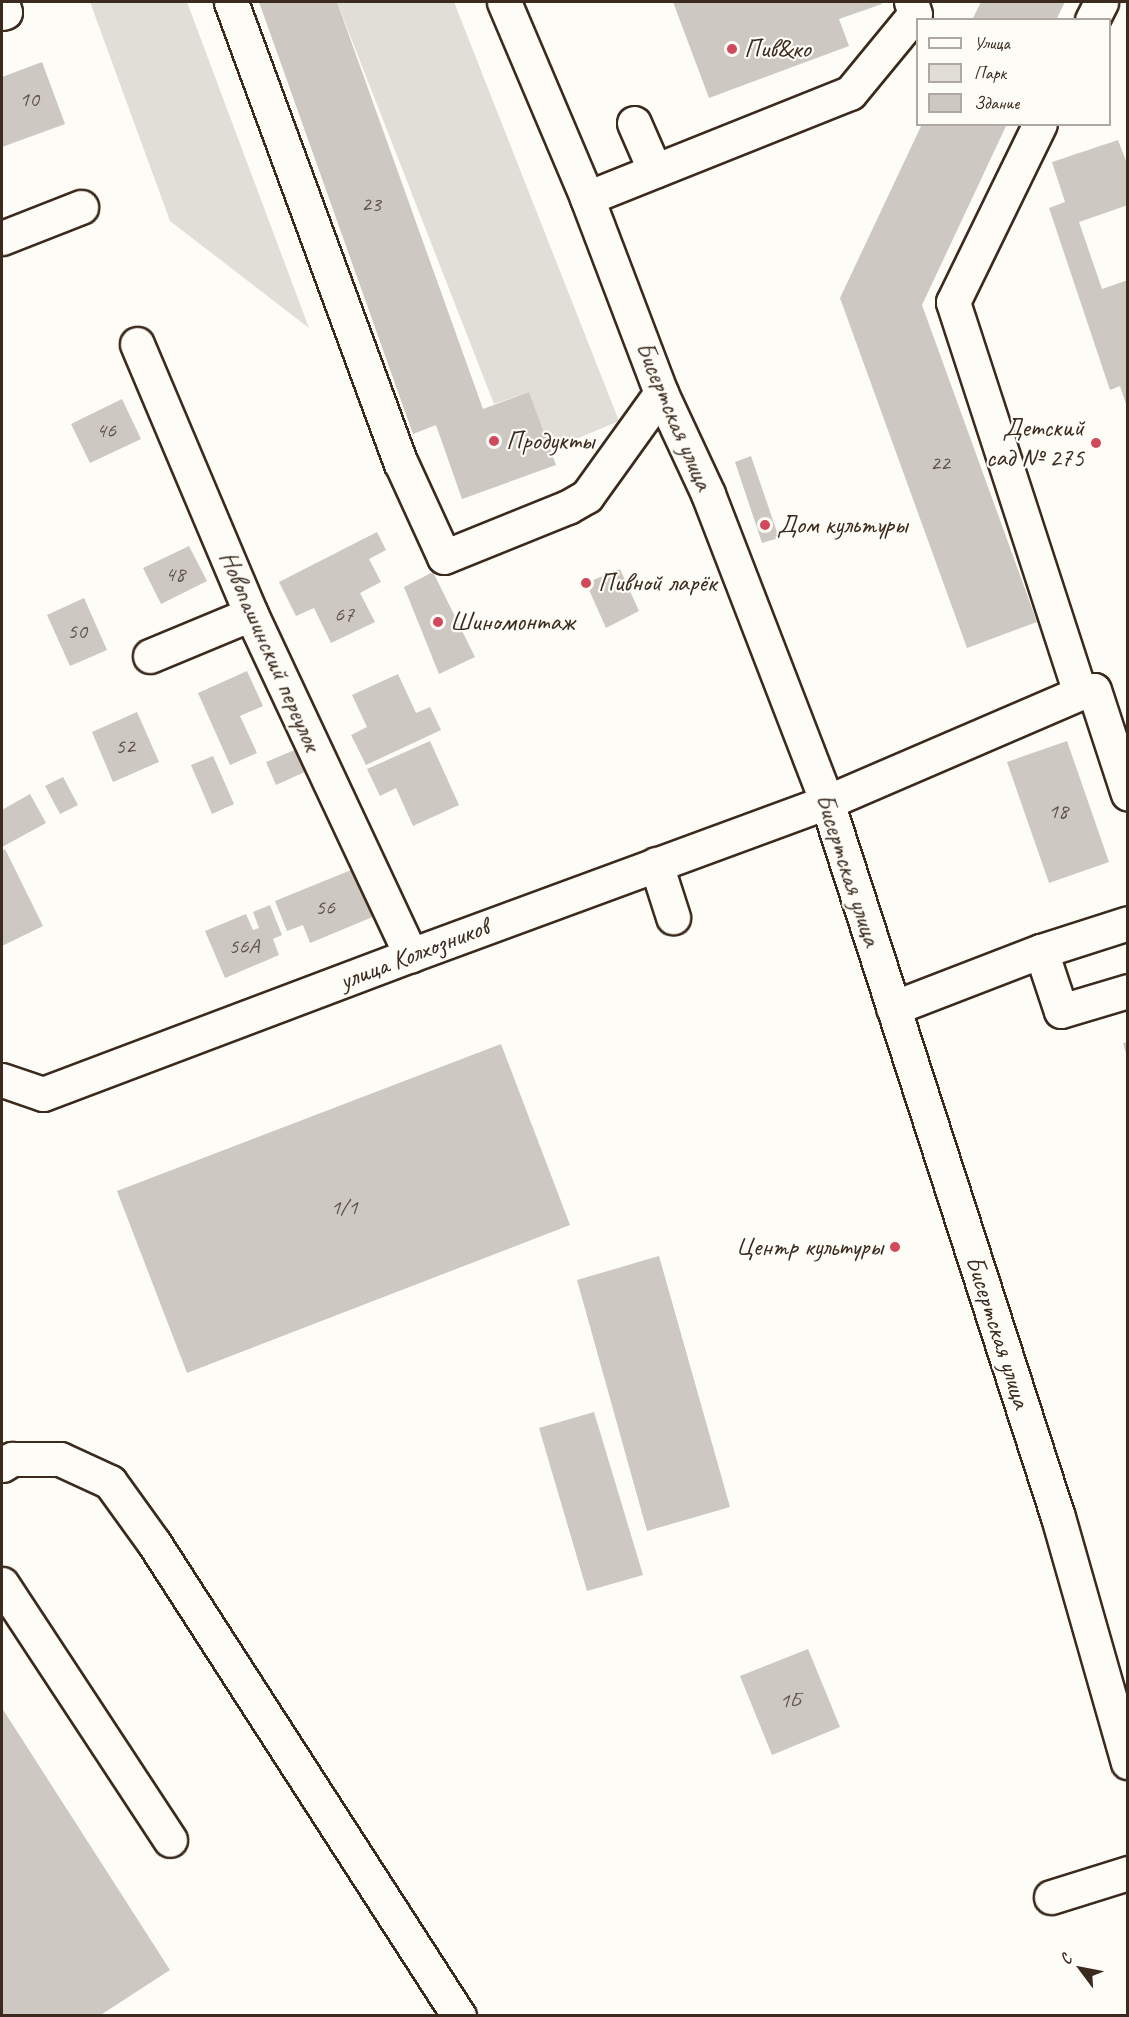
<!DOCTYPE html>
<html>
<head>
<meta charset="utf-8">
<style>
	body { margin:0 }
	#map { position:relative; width:1129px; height:2017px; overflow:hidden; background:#fdfcf7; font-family:Caveat,sans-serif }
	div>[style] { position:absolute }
	.green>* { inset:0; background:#e1ded7 }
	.building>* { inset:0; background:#cdc8c2 }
	.roads { filter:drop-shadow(2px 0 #3b2a1e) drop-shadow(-2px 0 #3b2a1e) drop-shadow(0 2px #3b2a1e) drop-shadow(0 -2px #3b2a1e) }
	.minor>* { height:33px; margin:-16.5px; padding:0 16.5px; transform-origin:16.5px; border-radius:16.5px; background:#fdfcf7 }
	.major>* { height:33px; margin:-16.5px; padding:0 16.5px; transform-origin:16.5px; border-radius:16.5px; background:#fdfcf7 }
	.dots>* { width:16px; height:16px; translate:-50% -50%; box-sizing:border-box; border:3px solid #fdfcf7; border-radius:50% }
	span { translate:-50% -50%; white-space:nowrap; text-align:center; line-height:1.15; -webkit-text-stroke:4.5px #fdfcf7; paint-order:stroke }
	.number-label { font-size:22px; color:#605247 }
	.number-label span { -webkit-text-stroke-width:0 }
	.poi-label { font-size:26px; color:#3b2a1e }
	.left { translate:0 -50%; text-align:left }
	.right { translate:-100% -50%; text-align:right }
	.street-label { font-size:26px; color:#3b2a1e }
	.frame { position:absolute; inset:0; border:3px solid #3b2a1e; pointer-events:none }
	.legend { position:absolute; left:916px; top:18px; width:195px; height:108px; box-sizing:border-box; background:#fdfcf7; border:2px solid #afa8a0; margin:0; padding:8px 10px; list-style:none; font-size:18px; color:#3b2a1e }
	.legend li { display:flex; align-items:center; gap:12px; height:30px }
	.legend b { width:30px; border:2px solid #afa8a0 }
	.north { position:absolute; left:1051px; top:1939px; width:60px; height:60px; -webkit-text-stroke:4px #fdfcf7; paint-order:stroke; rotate:302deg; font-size:16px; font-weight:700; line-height:24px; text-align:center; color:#3b2a1e }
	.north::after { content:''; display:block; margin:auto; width:21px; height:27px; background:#3b2a1e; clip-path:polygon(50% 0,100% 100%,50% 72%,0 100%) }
</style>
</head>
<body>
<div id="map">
	<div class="green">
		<div style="clip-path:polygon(90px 2px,187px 2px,309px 328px,170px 221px)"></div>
		<div style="clip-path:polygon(337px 2px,454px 2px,619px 421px,550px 450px,529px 392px,494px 404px)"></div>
	</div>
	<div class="building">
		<div style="clip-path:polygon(259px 2px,337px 2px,483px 409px,529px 392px,556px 465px,462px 499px,436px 425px,413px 434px)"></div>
		<div style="clip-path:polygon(673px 2px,881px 2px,882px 4px,839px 19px,849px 46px,709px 98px)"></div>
		<div style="clip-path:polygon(981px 2px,1065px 2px,1056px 20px,972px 20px)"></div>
		<div style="clip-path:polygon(42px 62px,65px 124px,2px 147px,2px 77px)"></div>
		<div style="clip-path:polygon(922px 124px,1007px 124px,922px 305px,1037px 622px,967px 648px,840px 298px)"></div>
		<div style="clip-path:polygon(1118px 140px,1128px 166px,1128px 205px,1079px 222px,1102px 289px,1128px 280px,1127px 407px,1120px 386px,1110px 390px,1049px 208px,1065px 202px,1052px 162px)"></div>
		<div style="clip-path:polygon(122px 399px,141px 439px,90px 463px,71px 424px)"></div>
		<div style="clip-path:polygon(751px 456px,779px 538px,762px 543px,735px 462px)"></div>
		<div style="clip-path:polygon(377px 532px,386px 550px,369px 559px,381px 582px,360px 593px,375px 622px,331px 643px,314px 608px,296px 616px,279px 582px)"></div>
		<div style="clip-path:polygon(189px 546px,207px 581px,161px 604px,143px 568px)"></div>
		<div style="clip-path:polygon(620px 569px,639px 611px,606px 628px,586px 583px)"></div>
		<div style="clip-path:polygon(433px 572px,475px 657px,439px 674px,404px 587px)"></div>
		<div style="clip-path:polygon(84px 598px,107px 650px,70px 666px,47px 615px)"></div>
		<div style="clip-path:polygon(247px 671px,263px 706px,240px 716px,257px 753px,230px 765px,198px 693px)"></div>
		<div style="clip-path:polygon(398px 674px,416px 713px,430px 707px,441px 730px,366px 765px,351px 735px,367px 727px,352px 695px)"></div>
		<div style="clip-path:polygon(137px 712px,159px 762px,113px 782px,92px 732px)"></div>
		<div style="clip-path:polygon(430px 741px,459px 805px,413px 826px,396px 788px,380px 796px,367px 769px)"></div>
		<div style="clip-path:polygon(1067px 741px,1109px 862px,1049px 883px,1007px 762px)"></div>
		<div style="clip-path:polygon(297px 749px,307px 771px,276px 785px,266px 762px)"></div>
		<div style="clip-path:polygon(213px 756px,234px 804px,212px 814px,191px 765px)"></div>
		<div style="clip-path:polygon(63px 777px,78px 805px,60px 814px,45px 786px)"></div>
		<div style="clip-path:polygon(30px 794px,46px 823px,2px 847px,2px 810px)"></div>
		<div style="clip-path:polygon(5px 849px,43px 926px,2px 946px,2px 851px)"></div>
		<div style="clip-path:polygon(356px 868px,375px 916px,310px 943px,303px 925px,287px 931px,275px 901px)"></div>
		<div style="clip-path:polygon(270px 905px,282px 935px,273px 939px,279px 955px,225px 978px,205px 931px,246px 914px,253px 930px,259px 928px,253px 912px)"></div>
		<div style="clip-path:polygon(1128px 1042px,1128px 1057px,1127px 1057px,1123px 1043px)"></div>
		<div style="clip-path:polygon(501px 1044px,570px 1225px,187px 1373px,117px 1191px)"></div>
		<div style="clip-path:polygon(659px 1256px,730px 1507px,647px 1531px,577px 1280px)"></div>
		<div style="clip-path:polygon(594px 1412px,643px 1575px,587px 1591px,539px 1428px)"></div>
		<div style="clip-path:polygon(808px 1649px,840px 1727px,772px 1755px,740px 1676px)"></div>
		<div style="clip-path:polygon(2px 1708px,170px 1970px,99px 2016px,2px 2016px)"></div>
	</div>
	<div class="roads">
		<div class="minor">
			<div style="left:231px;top:2px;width:491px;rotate:69.8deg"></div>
			<div style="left:401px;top:463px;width:103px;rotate:65.4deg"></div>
			<div style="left:444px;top:557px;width:134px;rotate:-22deg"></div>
			<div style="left:568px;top:507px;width:22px;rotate:-30deg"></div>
			<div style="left:587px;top:496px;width:127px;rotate:-54.3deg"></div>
			<div style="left:2px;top:13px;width:3px;rotate:-18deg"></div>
			<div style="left:5px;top:12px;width:10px;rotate:-107deg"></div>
			<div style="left:1092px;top:20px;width:20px;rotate:-63deg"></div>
			<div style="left:634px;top:123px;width:52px;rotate:66.4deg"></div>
			<div style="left:587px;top:198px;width:283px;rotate:-21.8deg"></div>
			<div style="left:850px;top:93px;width:102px;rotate:-50.6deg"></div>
			<div style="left:915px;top:14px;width:13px;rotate:-108deg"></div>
			<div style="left:2px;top:238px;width:85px;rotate:-21.4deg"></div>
			<div style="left:137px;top:344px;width:293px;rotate:67.1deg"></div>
			<div style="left:251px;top:614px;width:377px;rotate:64.9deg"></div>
			<div style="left:150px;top:656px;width:109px;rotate:-22.6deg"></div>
			<div style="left:1080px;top:693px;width:14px;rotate:-12deg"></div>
			<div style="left:1094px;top:690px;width:109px;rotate:71.9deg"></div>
			<div style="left:656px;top:864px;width:56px;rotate:72.2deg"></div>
			<div style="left:1041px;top:951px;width:63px;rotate:71.6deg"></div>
			<div style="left:1061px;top:1011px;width:70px;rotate:-16.6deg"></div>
			<div style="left:893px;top:1008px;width:159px;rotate:-21.1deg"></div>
			<div style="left:1041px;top:951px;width:91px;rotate:-17.8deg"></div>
			<div style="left:2px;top:1080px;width:43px;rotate:18.9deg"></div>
			<div style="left:43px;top:1094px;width:393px;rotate:-20.7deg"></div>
			<div style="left:411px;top:955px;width:443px;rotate:-20.2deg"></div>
			<div style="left:827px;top:802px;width:275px;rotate:-23.3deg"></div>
			<div style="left:1080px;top:693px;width:411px;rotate:-108deg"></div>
			<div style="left:953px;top:302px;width:198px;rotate:-64deg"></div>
			<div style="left:2px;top:1465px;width:12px;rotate:-31deg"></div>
			<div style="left:12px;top:1459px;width:48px"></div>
			<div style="left:60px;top:1459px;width:55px;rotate:24.7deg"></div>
			<div style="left:110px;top:1482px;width:75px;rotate:54.2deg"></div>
			<div style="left:154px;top:1543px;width:563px;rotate:57.19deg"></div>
			<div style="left:2px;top:1584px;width:306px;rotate:56.7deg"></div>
			<div style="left:1051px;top:1897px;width:81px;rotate:-17.3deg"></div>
		</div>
		<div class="major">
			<div style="left:504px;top:2px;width:213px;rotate:67deg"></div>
			<div style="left:587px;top:198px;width:209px;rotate:69.2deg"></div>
			<div style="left:661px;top:393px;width:111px;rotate:65deg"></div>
			<div style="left:708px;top:494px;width:330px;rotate:68.9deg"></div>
			<div style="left:827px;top:802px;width:751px;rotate:72.1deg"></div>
			<div style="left:1058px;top:1517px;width:255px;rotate:74.1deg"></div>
		</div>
	</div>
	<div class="dots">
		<div style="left:732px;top:49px;background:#d1495b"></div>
		<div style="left:494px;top:441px;background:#d1495b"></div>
		<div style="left:1096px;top:443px;background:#d1495b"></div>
		<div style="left:765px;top:525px;background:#d1495b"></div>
		<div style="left:586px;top:583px;background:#d1495b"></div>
		<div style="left:438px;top:622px;background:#d1495b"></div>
		<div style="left:895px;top:1247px;background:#d1495b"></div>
	</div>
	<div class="number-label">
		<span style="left:29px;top:100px">10</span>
		<span style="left:371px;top:205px">23</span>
		<span style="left:106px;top:431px">46</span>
		<span style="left:940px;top:464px">22</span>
		<span style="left:175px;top:575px">48</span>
		<span style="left:344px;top:615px">67</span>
		<span style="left:77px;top:632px">50</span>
		<span style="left:125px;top:747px">52</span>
		<span style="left:1058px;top:812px">18</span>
		<span style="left:325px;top:908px">56</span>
		<span style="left:244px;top:947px">56А</span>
		<span style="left:344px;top:1208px">1/1</span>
		<span style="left:790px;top:1701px">1Б</span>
	</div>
	<div class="poi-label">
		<span class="left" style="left:744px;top:49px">Пив&amp;ко</span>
		<span class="right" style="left:1084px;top:443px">Детский<br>сад № 275</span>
		<span class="left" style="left:506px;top:441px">Продукты</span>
		<span class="left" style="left:777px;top:525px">Дом культуры</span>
		<span class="left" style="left:598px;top:583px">Пивной ларёк</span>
		<span class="left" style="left:450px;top:622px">Шиномонтаж</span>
		<span class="right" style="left:883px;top:1247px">Центр культуры</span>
	</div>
	<div class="street-label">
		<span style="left:674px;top:416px;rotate:67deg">Бисертская улица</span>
		<span style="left:270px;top:651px;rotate:66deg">Новопашинский переулок</span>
		<span style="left:848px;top:870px;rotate:72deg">Бисертская улица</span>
		<span style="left:414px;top:954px;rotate:-21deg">улица Колхозников</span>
		<span style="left:998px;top:1332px;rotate:72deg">Бисертская улица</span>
	</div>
	<div class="frame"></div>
	<ul class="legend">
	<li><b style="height:8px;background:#fdfcf7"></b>Улица</li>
	<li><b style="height:16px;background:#e1ded7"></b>Парк</li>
	<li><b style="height:16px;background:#cdc8c2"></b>Здание</li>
	</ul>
	<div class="north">С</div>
</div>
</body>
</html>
